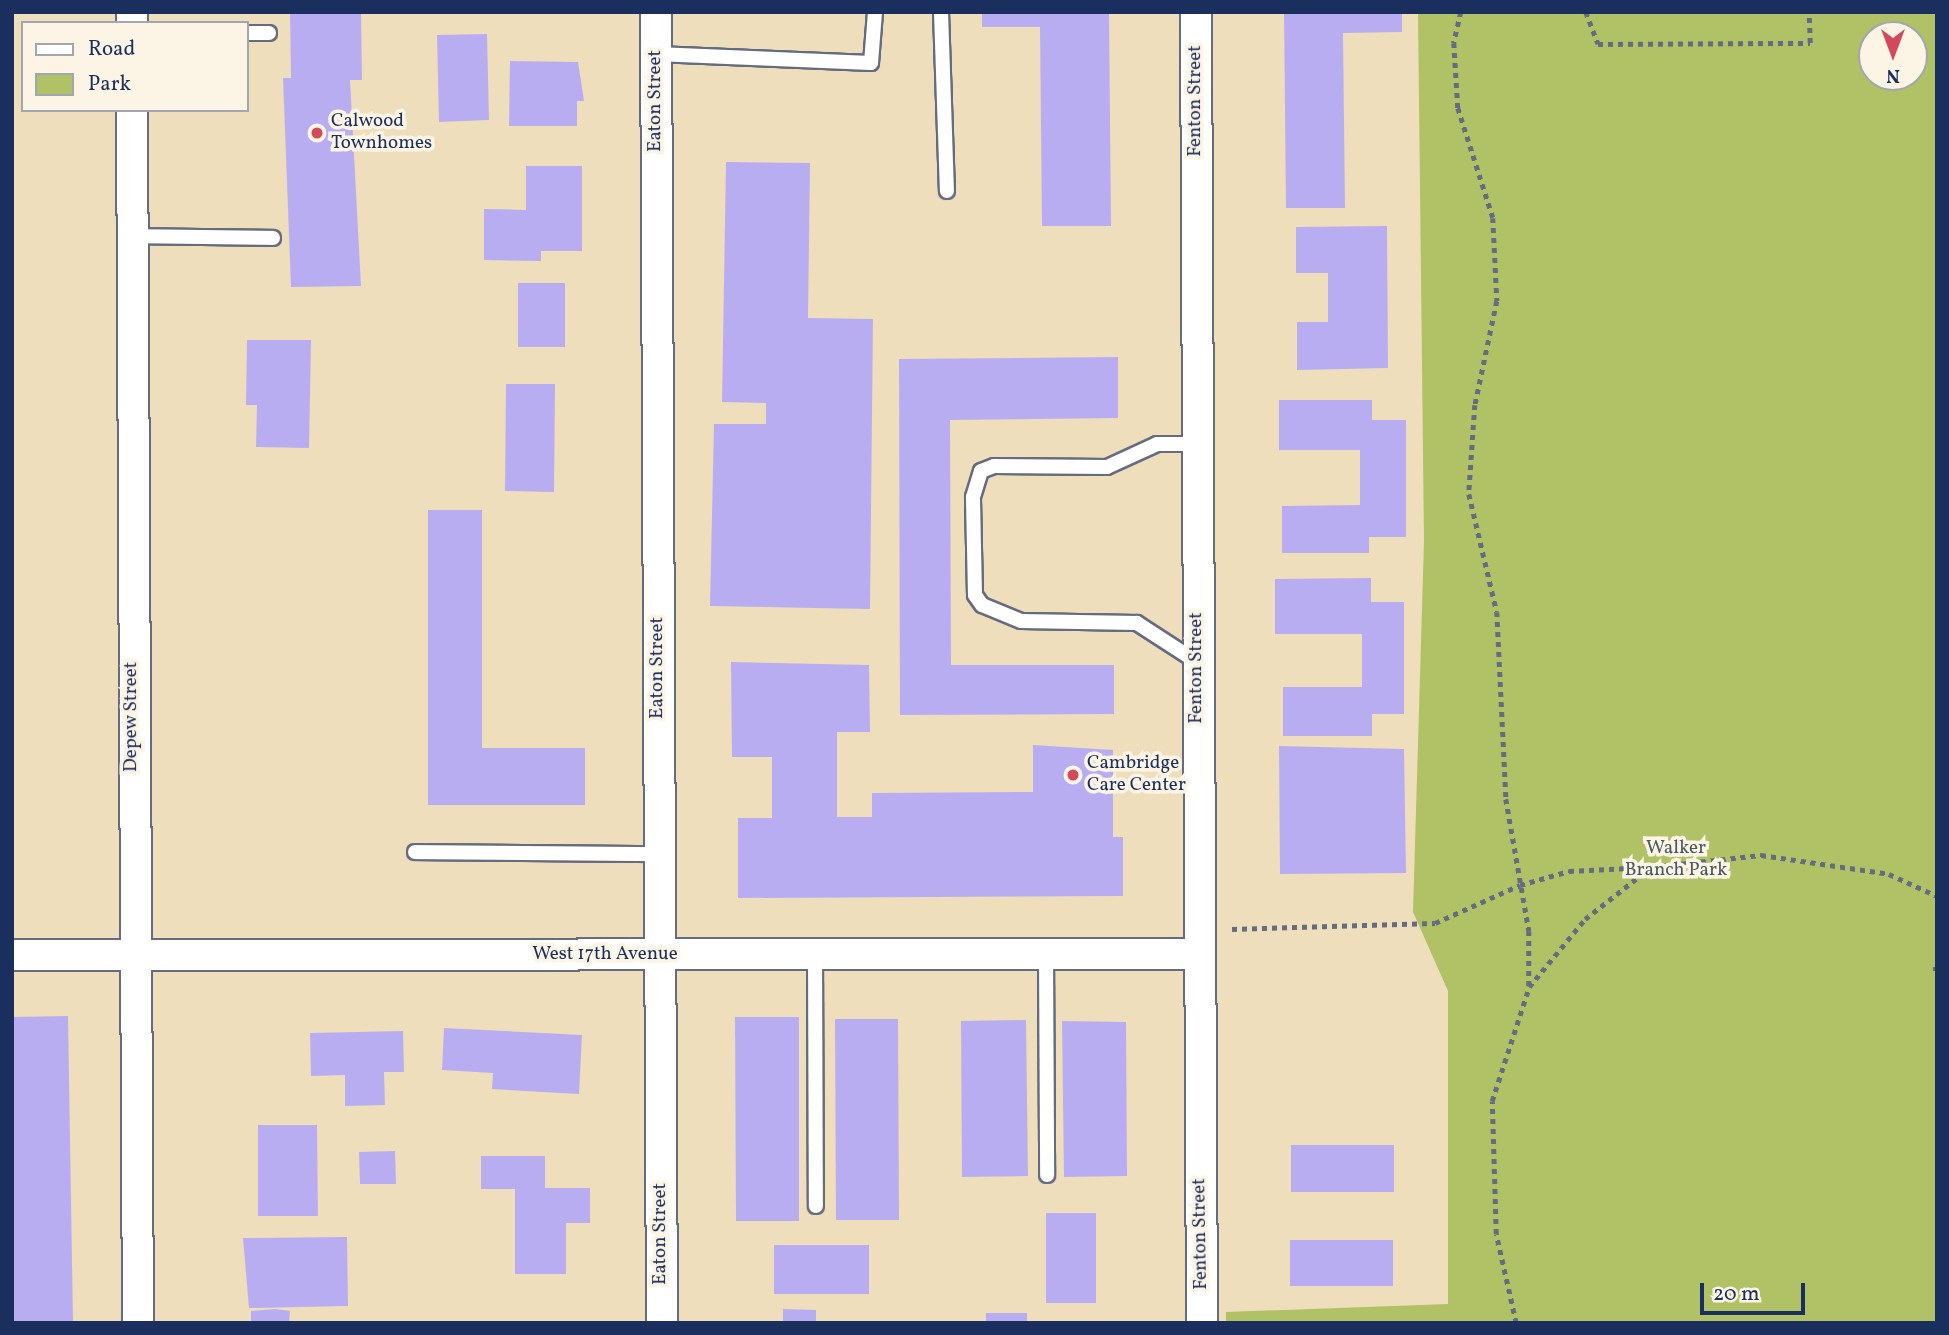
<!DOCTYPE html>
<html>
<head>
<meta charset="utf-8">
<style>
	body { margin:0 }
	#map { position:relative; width:1949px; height:1335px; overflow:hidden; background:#eedebc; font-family:Vollkorn,serif }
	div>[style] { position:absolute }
	.green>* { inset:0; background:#b1c165 }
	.building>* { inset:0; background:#b9adf2 }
	.path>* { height:4.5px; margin-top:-2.25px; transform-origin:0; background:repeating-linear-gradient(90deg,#656c7f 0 5px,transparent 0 10px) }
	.roads { filter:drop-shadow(2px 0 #656c7f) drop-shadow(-2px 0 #656c7f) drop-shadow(0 2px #656c7f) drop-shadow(0 -2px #656c7f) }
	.lane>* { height:14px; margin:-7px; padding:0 7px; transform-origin:7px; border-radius:7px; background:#fff }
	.street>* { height:30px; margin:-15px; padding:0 15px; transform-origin:15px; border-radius:15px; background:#fff }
	.dots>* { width:19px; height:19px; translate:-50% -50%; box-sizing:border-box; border:4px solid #fcf5e5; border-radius:50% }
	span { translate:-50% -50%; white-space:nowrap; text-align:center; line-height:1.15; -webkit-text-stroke:7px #fcf5e5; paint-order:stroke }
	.street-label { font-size:19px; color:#1b2f5e }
	.poi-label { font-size:19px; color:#1b2f5e }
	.left { translate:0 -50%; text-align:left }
	.park-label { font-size:19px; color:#485b60 }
	.frame { position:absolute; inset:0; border:14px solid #1b2f5e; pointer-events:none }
	.legend { position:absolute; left:21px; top:21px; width:228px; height:91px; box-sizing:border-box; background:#fcf5e5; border:2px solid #a2a6af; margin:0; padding:9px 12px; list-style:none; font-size:21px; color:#1b2f5e }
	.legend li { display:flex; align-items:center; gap:14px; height:35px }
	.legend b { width:35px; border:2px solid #a2a6af }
	.north { position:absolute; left:1858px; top:21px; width:70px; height:70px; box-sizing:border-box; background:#fcf5e5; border:2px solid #a2a6af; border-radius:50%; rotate:180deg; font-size:19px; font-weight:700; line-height:28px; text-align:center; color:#1b2f5e }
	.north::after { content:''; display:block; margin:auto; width:24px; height:32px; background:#d1495b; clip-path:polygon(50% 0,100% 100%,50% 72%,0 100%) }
	.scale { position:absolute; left:1700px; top:1283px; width:105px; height:32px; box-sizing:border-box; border:4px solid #1b2f5e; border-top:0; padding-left:9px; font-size:21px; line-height:24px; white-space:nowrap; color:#1b2f5e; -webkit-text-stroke:5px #fcf5e5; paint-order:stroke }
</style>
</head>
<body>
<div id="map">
	<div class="green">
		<div style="clip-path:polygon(evenodd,1418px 12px,1937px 12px,1937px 1323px,1226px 1323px,1226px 1312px,1448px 1304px,1448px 991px,1413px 912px,1424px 541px,1418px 12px,1872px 35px,1914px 35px,1914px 77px,1872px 77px,1872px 35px)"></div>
	</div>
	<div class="building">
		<div style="clip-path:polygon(290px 12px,361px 12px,362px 80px,350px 80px,361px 286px,291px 287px,283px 78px,291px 78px)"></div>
		<div style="clip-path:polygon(982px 12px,1109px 12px,1111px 226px,1042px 226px,1040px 27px,982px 27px)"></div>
		<div style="clip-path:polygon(1284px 12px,1402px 12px,1402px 32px,1343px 33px,1345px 208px,1286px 208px)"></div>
		<div style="clip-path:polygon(487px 34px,489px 120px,439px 122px,437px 35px)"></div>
		<div style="clip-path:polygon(510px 61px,578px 62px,584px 101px,577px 101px,577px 126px,509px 126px)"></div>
		<div style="clip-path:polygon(726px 162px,810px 163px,808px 318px,873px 319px,870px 609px,710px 606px,714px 424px,766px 424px,766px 403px,722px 402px)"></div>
		<div style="clip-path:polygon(526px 166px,582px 166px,582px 251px,541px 251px,541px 261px,484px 260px,484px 209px,526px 210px)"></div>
		<div style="clip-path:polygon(1387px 226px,1388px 368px,1297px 370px,1297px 322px,1328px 322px,1328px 273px,1296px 273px,1296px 227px)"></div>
		<div style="clip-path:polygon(518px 283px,565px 283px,565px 347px,518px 347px)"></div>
		<div style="clip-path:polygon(247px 340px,311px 340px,309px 448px,256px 447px,257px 405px,246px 405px)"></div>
		<div style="clip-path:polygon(1118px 357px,1118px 418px,950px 420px,951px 665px,1114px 665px,1114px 714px,900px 715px,899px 359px)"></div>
		<div style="clip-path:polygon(506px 384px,555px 384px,554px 492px,505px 491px)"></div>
		<div style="clip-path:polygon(1279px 400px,1372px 400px,1372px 420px,1406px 420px,1406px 537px,1369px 537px,1369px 553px,1282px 553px,1282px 506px,1360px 505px,1360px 450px,1279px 450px)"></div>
		<div style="clip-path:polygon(428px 510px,482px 510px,482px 748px,585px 748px,585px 805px,428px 805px)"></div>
		<div style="clip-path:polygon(1371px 578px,1371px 602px,1404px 602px,1404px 714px,1372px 714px,1372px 736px,1283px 736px,1283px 687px,1362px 687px,1362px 634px,1275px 634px,1275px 579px)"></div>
		<div style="clip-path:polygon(731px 662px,869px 665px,870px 732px,837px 732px,837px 817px,872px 817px,872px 793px,1033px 792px,1033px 745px,1113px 750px,1113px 837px,1123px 837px,1123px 896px,738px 898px,738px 818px,772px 818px,772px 757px,732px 757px)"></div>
		<div style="clip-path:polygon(1279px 746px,1404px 749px,1406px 873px,1280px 874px)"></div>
		<div style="clip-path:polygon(68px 1016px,73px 1323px,12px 1323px,12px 1017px)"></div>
		<div style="clip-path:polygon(735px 1017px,799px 1017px,799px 1221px,736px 1221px)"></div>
		<div style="clip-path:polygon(835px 1019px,898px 1019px,899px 1220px,836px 1220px)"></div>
		<div style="clip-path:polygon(1026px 1020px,1028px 1176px,962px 1177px,961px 1021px)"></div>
		<div style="clip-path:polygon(1062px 1021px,1126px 1022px,1127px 1176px,1064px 1177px)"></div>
		<div style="clip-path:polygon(444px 1028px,582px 1035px,579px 1094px,492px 1089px,493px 1073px,442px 1070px)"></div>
		<div style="clip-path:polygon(403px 1031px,404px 1072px,384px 1072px,385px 1105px,345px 1106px,345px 1075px,311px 1076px,310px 1033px)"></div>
		<div style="clip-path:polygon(258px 1125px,317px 1125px,318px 1216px,258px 1216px)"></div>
		<div style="clip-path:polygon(1291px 1145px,1394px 1145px,1394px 1192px,1291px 1192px)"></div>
		<div style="clip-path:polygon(395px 1151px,396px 1184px,360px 1184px,359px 1152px)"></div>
		<div style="clip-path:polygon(481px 1156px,545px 1156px,545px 1188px,590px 1188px,590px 1223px,566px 1223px,566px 1274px,515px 1274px,515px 1189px,481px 1189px)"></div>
		<div style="clip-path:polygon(1046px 1213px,1096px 1213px,1096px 1303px,1046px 1303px)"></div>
		<div style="clip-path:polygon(347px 1237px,348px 1306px,249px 1308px,243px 1238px)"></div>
		<div style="clip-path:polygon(1290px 1240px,1393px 1240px,1393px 1286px,1290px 1286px)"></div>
		<div style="clip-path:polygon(774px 1245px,869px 1245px,869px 1294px,774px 1294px)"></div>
		<div style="clip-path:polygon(275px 1309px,290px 1311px,289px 1323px,251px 1323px,251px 1311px)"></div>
		<div style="clip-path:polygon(783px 1309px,816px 1310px,816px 1323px,783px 1323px)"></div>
		<div style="clip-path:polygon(986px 1313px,1027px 1313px,1027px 1323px,986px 1323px)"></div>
	</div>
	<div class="path">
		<div style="left:1461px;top:12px;width:32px;rotate:103deg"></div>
		<div style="left:1454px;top:43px;width:65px;rotate:86.5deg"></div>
		<div style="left:1458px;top:108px;width:115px;rotate:72.3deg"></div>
		<div style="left:1493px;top:218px;width:83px;rotate:87.2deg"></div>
		<div style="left:1497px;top:301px;width:106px;rotate:101.9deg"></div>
		<div style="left:1475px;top:405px;width:89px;rotate:93.9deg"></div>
		<div style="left:1469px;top:494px;width:121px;rotate:76.7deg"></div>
		<div style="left:1497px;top:612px;width:187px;rotate:87.2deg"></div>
		<div style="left:1506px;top:799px;width:134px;rotate:80.1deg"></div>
		<div style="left:1529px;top:931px;width:56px;rotate:90deg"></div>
		<div style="left:1586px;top:12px;width:34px;rotate:69deg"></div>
		<div style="left:1598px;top:44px;width:212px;rotate:-0.3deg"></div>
		<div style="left:1810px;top:43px;width:31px;rotate:-92deg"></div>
		<div style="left:1232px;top:929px;width:203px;rotate:-1.7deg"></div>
		<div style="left:1435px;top:923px;width:93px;rotate:-24.1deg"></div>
		<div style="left:1520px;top:885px;width:51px;rotate:-15.9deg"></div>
		<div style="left:1569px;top:871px;width:81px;rotate:-2.8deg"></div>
		<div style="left:1933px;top:969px;width:4px"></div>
		<div style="left:1516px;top:1323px;width:91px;rotate:-102.7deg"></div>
		<div style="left:1496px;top:1234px;width:133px;rotate:-91.7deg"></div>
		<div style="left:1492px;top:1101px;width:120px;rotate:-72deg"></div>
		<div style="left:1529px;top:987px;width:88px;rotate:-50.5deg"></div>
		<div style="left:1585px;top:919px;width:84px;rotate:-38.2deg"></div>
		<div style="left:1651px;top:867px;width:111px;rotate:-6.2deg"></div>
		<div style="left:1761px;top:855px;width:129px;rotate:8.4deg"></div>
		<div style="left:1889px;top:874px;width:53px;rotate:24.6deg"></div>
	</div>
	<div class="roads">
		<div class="lane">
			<div style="left:941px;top:12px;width:179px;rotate:88.1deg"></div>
			<div style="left:247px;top:33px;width:22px"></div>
			<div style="left:656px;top:54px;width:215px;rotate:2.4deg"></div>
			<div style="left:871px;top:63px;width:51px;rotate:-85.5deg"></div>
			<div style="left:132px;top:236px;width:141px;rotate:0.8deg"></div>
			<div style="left:1197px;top:662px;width:72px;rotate:-147deg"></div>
			<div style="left:1137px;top:623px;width:116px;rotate:-179deg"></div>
			<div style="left:1021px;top:621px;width:42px;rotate:-157.7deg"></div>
			<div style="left:982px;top:605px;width:12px;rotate:-125deg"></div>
			<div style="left:975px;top:595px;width:98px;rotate:-91.2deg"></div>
			<div style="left:973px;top:497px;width:27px;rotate:-73deg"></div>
			<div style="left:981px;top:471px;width:14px;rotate:-21deg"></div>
			<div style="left:994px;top:466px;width:113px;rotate:0.5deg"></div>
			<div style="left:1107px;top:467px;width:55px;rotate:-24.7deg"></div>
			<div style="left:1157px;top:444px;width:41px"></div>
			<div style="left:415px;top:852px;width:244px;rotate:0.5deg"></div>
			<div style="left:1046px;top:954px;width:221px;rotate:89.7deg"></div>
			<div style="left:815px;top:955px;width:251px;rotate:89.8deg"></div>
		</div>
		<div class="street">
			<div style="left:132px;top:12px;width:11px;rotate:90deg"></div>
			<div style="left:656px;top:12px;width:1311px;rotate:89.74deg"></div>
			<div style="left:1196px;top:12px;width:1311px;rotate:89.74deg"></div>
			<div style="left:132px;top:110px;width:1213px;rotate:89.72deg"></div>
			<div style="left:12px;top:955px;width:1186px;rotate:-0.05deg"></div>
		</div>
	</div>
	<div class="dots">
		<div style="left:317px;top:133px;background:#d1495b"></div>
		<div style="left:1073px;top:775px;background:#d1495b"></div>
	</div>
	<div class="street-label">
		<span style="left:656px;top:101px;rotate:-90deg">Eaton Street</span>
		<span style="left:1196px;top:101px;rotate:-90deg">Fenton Street</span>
		<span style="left:658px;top:668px;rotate:-90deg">Eaton Street</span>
		<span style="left:1197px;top:668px;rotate:-90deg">Fenton Street</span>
		<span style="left:132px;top:717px;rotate:-90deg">Depew Street</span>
		<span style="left:605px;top:955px">West 17th Avenue</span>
		<span style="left:661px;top:1234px;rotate:-90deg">Eaton Street</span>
		<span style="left:1201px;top:1234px;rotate:-91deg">Fenton Street</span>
	</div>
	<div class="poi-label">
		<span class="left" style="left:331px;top:133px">Calwood<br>Townhomes</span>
		<span class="left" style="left:1087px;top:775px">Cambridge<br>Care Center</span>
	</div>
	<div class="park-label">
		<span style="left:1676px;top:860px">Walker<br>Branch Park</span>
	</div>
	<div class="frame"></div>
	<ul class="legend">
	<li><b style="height:9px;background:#fff"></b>Road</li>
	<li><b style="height:19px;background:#b1c165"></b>Park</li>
	</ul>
	<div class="north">N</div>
	<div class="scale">20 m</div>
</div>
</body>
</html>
